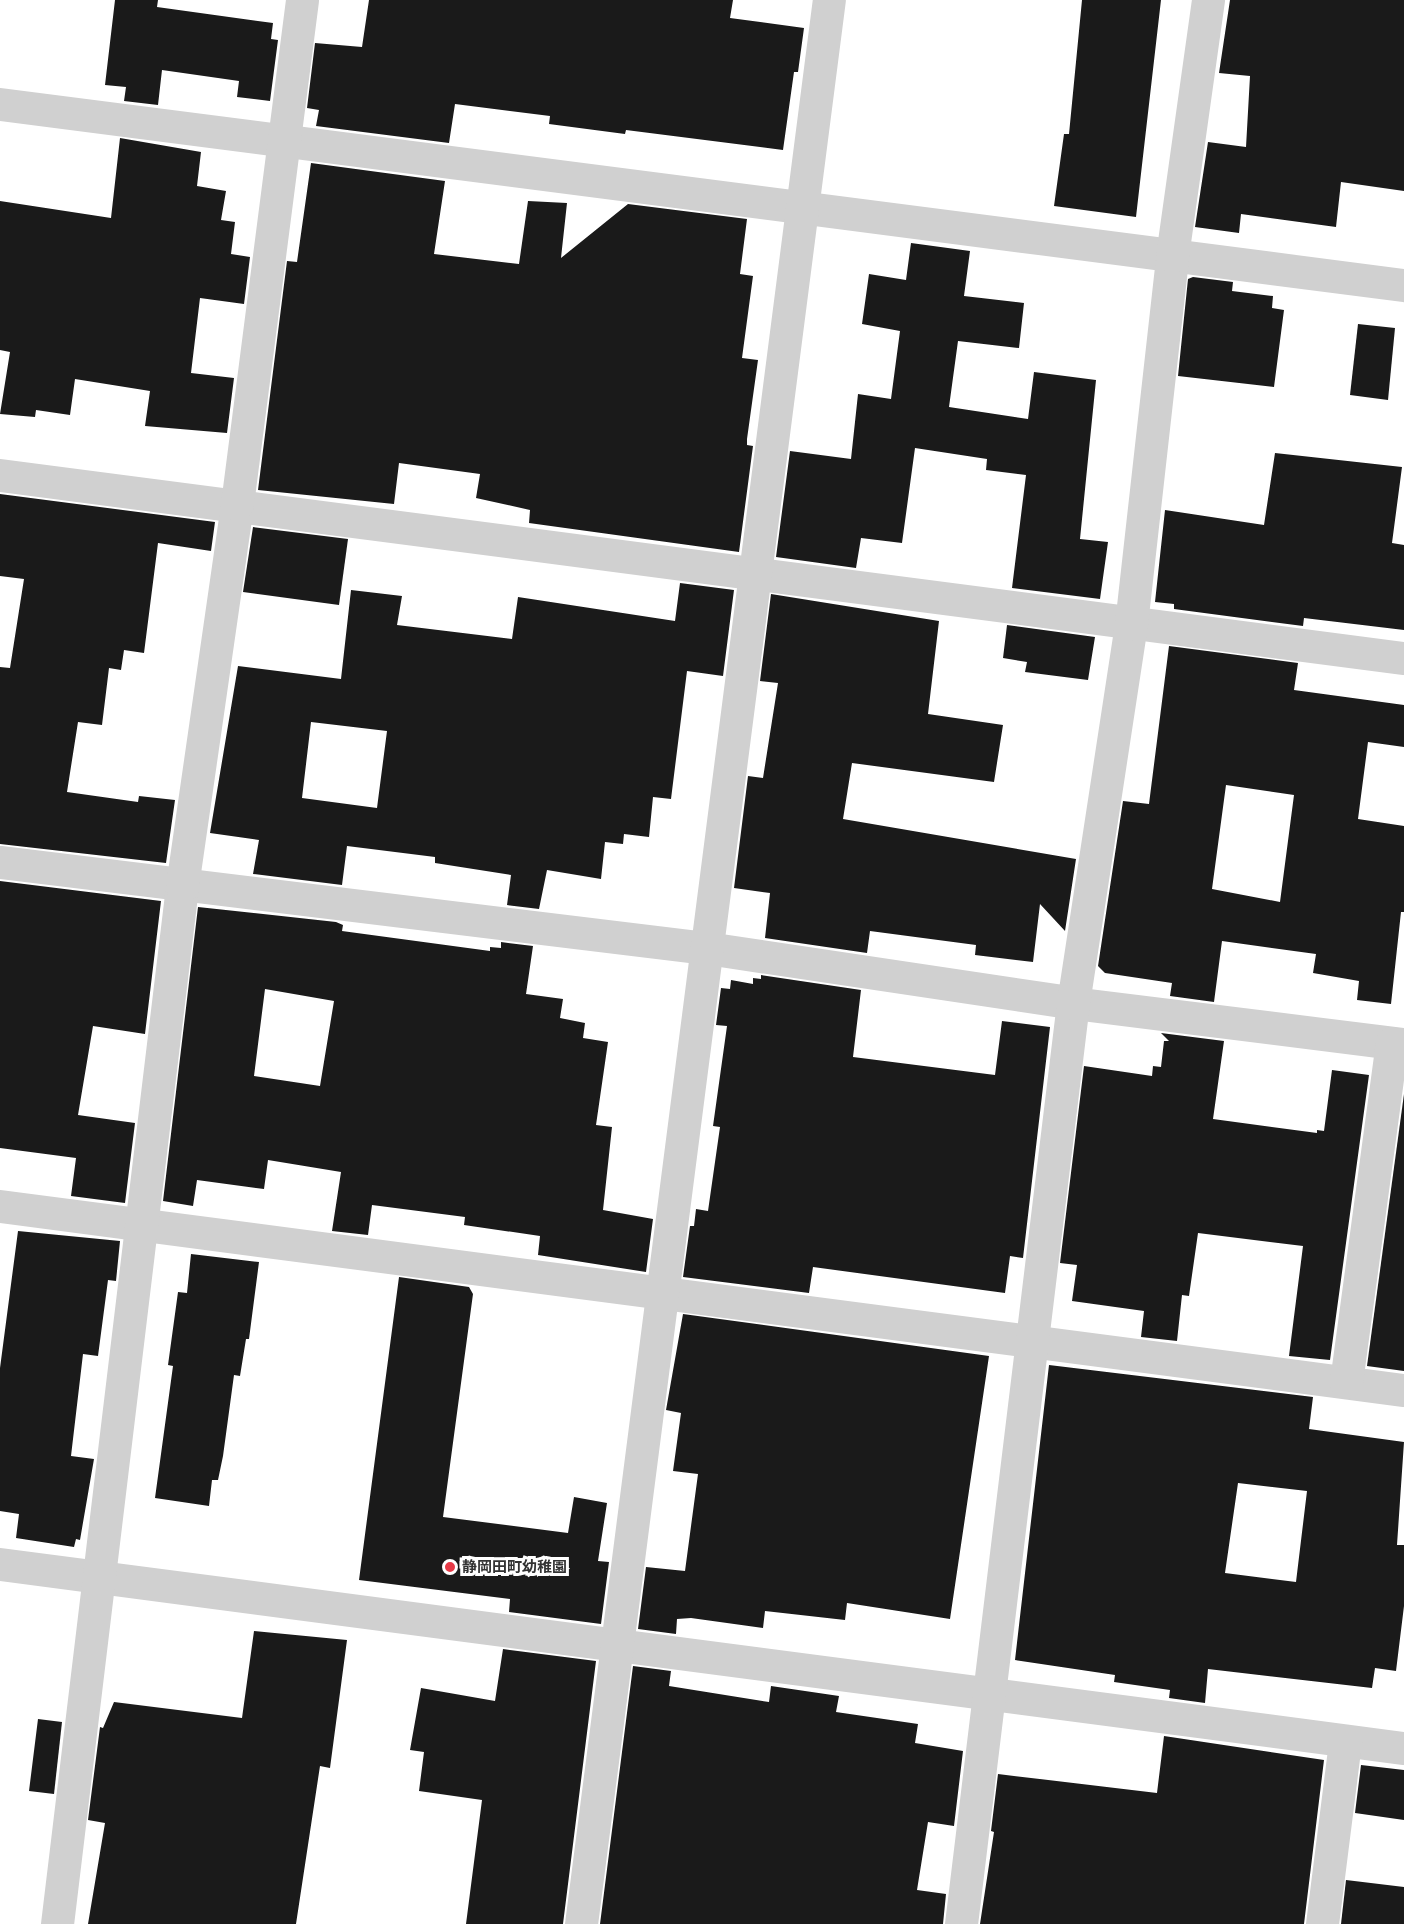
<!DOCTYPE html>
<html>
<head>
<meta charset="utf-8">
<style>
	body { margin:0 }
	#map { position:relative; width:1404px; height:1924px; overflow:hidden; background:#fff; font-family:Barlow,"Noto Sans JP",sans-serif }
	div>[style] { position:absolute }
	.building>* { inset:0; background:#1a1a1a }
	.street>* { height:33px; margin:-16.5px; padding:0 16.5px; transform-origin:16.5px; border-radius:16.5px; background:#d0d0d0 }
	.dots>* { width:16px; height:16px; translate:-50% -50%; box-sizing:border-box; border:3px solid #fff; border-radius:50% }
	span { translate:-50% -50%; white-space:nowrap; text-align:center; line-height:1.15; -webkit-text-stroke:6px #fff; paint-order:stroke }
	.poi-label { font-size:15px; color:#333; font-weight:700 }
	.left { translate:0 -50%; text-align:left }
</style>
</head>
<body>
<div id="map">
	<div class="building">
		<div style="clip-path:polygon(115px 0,158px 0,157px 7px,273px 23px,271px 39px,278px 40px,270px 101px,237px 97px,239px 81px,162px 70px,158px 105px,124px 101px,126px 87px,105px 85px)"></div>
		<div style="clip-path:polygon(369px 0,733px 0,730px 18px,804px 28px,798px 72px,794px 72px,783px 150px,626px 130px,625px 134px,549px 124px,550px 116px,455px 104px,449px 143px,316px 126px,319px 110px,307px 108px,315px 43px,362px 47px)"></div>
		<div style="clip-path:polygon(1082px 0,1161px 0,1136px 217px,1054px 206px,1064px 134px,1069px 134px)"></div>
		<div style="clip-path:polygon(1230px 0,1404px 0,1404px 191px,1341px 182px,1336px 227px,1241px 214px,1239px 233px,1195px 227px,1208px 142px,1246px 147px,1250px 76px,1219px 73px)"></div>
		<div style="clip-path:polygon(120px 138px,201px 152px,197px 186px,226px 191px,221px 220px,235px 222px,231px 254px,250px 257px,244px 304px,200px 298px,191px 373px,234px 378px,227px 433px,145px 426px,150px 391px,75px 379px,70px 415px,36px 410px,35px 417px,0 414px,10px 352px,0 350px,0 201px,111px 218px)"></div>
		<div style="clip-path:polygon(311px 163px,445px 181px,434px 254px,519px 264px,528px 201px,567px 203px,561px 258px,628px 204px,747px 219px,740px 274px,753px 276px,742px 358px,758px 360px,747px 439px,747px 445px,753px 446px,739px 552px,529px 523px,530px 510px,476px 498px,480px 474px,399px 463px,394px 504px,258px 490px,287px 261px,297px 262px)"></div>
		<div style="clip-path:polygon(911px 243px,970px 251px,964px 296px,1024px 303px,1019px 348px,958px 341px,949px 407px,1028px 419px,1034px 372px,1096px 380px,1080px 539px,1108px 542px,1100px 599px,1012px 588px,1026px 475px,986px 470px,987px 459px,915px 448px,902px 543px,861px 538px,856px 568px,776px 557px,790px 451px,851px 459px,858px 394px,891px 399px,900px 331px,862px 324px,869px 274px,906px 280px)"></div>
		<div style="clip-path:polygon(1193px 277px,1233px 282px,1232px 291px,1273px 296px,1272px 308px,1284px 310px,1274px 387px,1178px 376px,1188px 279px)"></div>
		<div style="clip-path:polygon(1358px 324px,1395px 328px,1388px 400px,1350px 395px)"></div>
		<div style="clip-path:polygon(1275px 453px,1402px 467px,1392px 543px,1404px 545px,1404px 630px,1304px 618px,1303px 626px,1174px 609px,1174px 604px,1155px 602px,1165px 510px,1264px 525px)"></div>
		<div style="clip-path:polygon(0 494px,215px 522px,211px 551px,158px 543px,144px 653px,124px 650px,121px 670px,109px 668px,102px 725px,78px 722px,67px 792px,138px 802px,139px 796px,175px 800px,166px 863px,0 844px,0 667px,10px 668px,24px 579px,0 576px)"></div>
		<div style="clip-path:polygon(253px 527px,348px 539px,339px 605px,243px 592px)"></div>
		<div style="clip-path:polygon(evenodd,680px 583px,734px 590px,723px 676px,687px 671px,671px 799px,653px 797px,649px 837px,624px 834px,623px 844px,605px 842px,601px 879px,547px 870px,539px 909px,507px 905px,511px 875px,435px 863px,435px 857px,347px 846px,342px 885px,253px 874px,259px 840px,210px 833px,238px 666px,341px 679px,351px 590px,402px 596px,397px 625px,512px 639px,518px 597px,675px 621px,680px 583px,311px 722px,387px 731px,377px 808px,302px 798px,311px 722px)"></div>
		<div style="clip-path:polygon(771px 594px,939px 621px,928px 714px,1003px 725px,994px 782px,852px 763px,843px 819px,1076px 859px,1065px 931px,1040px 904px,1033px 962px,975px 955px,976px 945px,870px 931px,867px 953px,765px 938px,770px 893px,734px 888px,748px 776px,763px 778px,778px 683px,760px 681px)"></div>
		<div style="clip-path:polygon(1007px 625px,1095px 637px,1088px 680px,1025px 672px,1027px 662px,1003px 658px)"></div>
		<div style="clip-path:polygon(evenodd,1169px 646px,1298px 663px,1294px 690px,1404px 705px,1404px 747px,1368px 742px,1358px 819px,1404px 826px,1404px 912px,1401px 912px,1391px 1004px,1357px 1000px,1359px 981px,1313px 973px,1316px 954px,1222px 941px,1214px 1002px,1170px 996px,1172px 983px,1105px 973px,1098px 966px,1123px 801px,1149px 804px,1169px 646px,1226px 785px,1294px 795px,1280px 902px,1212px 889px,1226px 785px)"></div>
		<div style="clip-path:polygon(0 881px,161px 901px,145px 1034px,93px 1026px,78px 1115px,135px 1123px,125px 1203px,71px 1196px,76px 1158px,0 1148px)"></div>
		<div style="clip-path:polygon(evenodd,198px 907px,336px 922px,343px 925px,342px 931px,490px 951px,490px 947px,501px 948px,501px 942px,533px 946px,526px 994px,563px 999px,560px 1018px,585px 1023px,583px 1038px,608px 1042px,596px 1125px,612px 1127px,603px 1210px,653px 1219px,646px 1272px,538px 1255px,540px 1236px,464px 1225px,465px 1217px,372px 1205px,368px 1235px,332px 1231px,341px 1172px,268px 1160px,264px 1189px,197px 1180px,193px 1206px,163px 1201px,198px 907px,265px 989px,334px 1001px,320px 1086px,254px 1076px,265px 989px)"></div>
		<div style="clip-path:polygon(761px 975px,861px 990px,853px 1057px,995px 1075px,1002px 1021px,1050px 1027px,1023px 1258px,1010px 1256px,1005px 1293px,813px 1267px,809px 1293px,683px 1277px,690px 1226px,694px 1226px,696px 1209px,708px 1211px,720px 1127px,713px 1126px,727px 1026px,716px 1025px,721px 988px,730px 989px,731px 980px,753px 984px,753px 978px,761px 979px)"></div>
		<div style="clip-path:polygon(1161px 1033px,1224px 1041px,1213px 1119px,1317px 1133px,1317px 1130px,1324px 1131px,1332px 1070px,1369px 1075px,1330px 1360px,1289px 1356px,1303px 1246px,1198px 1233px,1189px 1296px,1182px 1295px,1177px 1341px,1141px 1337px,1144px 1311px,1072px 1301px,1077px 1265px,1060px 1263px,1084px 1066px,1152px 1076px,1153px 1066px,1161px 1067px,1164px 1041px,1169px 1041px)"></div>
		<div style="clip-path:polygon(1404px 1094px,1404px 1371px,1367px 1366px)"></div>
		<div style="clip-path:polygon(18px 1231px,120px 1241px,116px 1281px,108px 1280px,98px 1356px,83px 1354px,71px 1456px,94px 1459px,80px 1540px,76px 1539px,74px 1547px,16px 1538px,19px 1514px,0 1511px,0 1368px)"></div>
		<div style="clip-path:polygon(191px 1254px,259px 1262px,249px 1339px,246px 1339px,240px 1376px,234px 1375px,223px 1456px,218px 1480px,212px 1480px,209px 1506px,155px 1498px,173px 1366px,168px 1365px,178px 1292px,187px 1293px)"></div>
		<div style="clip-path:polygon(399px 1277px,469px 1287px,473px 1294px,443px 1517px,568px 1533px,574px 1497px,607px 1503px,598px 1561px,609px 1562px,601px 1624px,509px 1612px,510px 1599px,359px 1580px)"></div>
		<div style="clip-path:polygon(683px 1314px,989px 1356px,950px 1619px,847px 1603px,845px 1620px,765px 1611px,763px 1628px,691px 1618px,677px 1619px,676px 1634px,638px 1629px,646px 1567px,685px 1571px,698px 1474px,673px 1471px,681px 1413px,666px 1410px)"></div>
		<div style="clip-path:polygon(evenodd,1049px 1365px,1313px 1397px,1309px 1429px,1404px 1442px,1397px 1545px,1404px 1545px,1404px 1606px,1396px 1671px,1375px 1668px,1372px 1688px,1208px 1669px,1205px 1703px,1169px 1698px,1170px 1690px,1114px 1682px,1115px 1675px,1015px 1660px,1049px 1365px,1238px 1483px,1307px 1491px,1296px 1582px,1225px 1573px,1238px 1483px)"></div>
		<div style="clip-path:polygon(254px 1631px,347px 1640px,330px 1768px,320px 1766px,296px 1924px,88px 1924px,105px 1823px,88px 1820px,100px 1727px,103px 1728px,114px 1702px,242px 1718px)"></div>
		<div style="clip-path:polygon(503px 1649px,596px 1661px,563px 1924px,466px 1924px,482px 1800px,419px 1791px,424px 1752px,410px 1750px,421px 1688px,495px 1701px)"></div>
		<div style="clip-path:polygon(633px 1666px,671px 1671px,669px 1686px,769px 1702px,771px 1686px,839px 1696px,836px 1712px,918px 1724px,915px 1743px,963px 1751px,954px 1826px,928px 1822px,917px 1890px,946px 1894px,943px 1924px,600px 1924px)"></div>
		<div style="clip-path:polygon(38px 1719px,62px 1722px,54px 1794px,29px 1791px)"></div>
		<div style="clip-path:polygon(1164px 1736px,1324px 1760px,1304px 1924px,980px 1924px,994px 1832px,991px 1831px,998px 1774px,1157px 1793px)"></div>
		<div style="clip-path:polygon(1361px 1765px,1404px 1770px,1404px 1820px,1355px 1813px)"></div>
		<div style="clip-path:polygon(1346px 1880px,1404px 1887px,1404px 1924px,1341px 1924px)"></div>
	</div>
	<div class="street">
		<div style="left:0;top:104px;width:1416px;rotate:7.35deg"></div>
		<div style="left:0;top:475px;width:1416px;rotate:7.43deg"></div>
		<div style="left:0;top:862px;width:712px;rotate:6.94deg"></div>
		<div style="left:707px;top:948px;width:370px;rotate:8.5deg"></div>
		<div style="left:1073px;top:1003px;width:334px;rotate:7.1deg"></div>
		<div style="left:0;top:1206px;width:1416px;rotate:7.47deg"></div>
		<div style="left:1346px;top:1382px;width:342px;rotate:-82.3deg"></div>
		<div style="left:0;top:1564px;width:1416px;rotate:7.47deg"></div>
		<div style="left:57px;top:1924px;width:1045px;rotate:-83.13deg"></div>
		<div style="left:182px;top:886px;width:386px;rotate:-81.8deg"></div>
		<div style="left:237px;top:504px;width:508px;rotate:-82.65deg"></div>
		<div style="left:581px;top:1924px;width:1940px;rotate:-82.66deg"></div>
		<div style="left:961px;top:1924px;width:928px;rotate:-83.07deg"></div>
		<div style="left:1073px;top:1003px;width:383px;rotate:-81.3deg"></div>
		<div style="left:1131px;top:624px;width:370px;rotate:-83.6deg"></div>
		<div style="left:1172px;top:256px;width:259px;rotate:-82deg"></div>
		<div style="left:1322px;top:1924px;width:184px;rotate:-82.8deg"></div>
	</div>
	<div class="dots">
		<div style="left:450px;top:1567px;background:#e63946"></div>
	</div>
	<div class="poi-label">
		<span class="left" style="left:462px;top:1567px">静岡田町幼稚園</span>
	</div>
</div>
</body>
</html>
